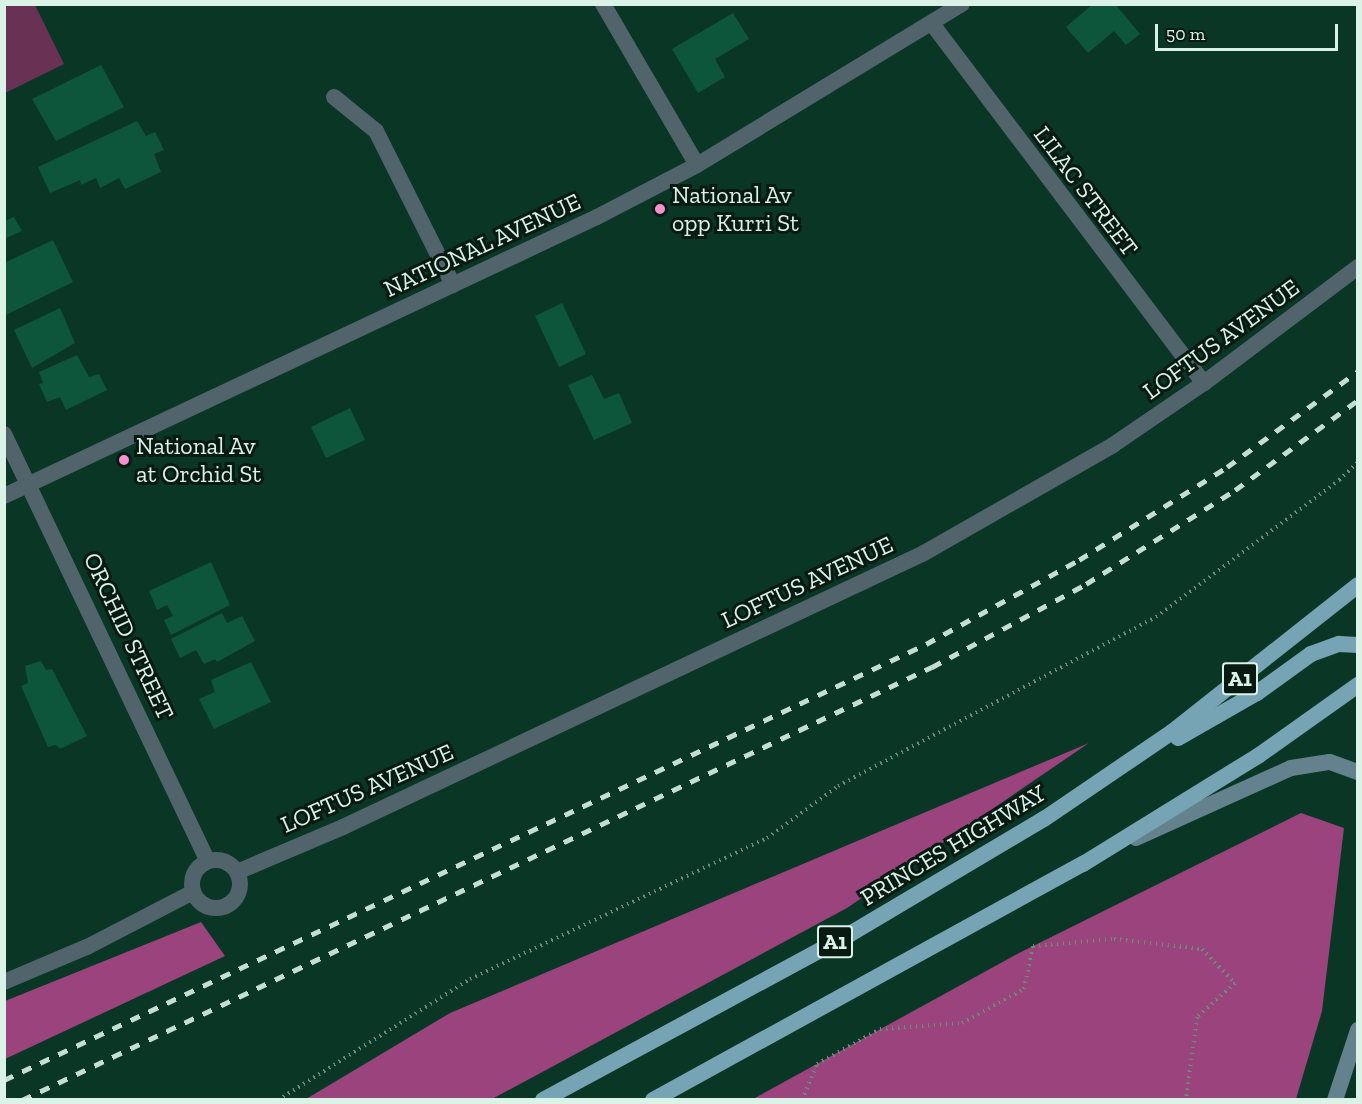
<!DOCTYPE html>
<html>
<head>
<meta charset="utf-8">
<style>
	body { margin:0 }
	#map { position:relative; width:1362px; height:1104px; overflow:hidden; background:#093625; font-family:"Zilla Slab",serif }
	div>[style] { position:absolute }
	.green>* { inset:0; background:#693255 }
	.forest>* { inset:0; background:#9a437c }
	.building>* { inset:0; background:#0e563b }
	.path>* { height:4px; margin-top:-2px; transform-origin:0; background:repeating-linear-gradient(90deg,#698c7d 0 1.5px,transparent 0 6px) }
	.minor>* { height:16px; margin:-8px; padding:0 8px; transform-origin:8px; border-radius:8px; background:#51646b }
	.tertiary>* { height:16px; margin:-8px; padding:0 8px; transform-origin:8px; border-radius:8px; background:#51646b }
	.tertiary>.ring { margin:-8px; padding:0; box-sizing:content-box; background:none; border:16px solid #51646b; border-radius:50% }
	.secondary>* { height:16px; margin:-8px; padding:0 8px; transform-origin:8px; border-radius:8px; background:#63828e }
	.trunk>* { height:16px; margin:-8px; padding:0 8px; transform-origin:8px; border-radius:8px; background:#77a4b4 }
	.rail>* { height:4.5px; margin-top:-2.25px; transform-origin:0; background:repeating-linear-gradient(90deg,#c4ded1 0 10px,transparent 0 20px) }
	.dots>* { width:16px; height:16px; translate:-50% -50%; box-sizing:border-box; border:3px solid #081a12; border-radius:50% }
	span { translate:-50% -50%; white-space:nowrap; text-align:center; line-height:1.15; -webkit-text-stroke:6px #081a12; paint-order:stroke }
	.shield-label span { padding:2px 4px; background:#081a12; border:2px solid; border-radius:4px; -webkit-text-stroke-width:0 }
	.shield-label { font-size:22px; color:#dbf2e6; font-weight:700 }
	.street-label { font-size:24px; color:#dbf2e6 }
	.poi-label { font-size:24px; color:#dbf2e6 }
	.left { translate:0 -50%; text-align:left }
	.frame { position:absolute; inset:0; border:6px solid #dbf2e6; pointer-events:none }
	.scale { position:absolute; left:1155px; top:24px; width:183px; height:27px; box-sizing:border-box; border:3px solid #dbf2e6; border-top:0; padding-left:8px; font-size:18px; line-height:21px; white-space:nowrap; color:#dbf2e6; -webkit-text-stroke:4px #081a12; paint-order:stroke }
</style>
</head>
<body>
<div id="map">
	<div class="green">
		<div style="clip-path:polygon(5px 4px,35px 5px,64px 64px,5px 93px)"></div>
	</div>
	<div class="forest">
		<div style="clip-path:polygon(1089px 743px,847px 908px,492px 1099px,306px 1099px,450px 1013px)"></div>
		<div style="clip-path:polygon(1301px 813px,1344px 828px,1322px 1011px,1296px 1099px,753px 1099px,1019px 953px)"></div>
		<div style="clip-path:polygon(201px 922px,225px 956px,5px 1059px,5px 1001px)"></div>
	</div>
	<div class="building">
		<div style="clip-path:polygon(1093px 4px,1115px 4px,1140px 34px,1126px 45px,1114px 31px,1088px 53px,1066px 27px)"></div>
		<div style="clip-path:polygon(733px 13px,749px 39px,715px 59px,725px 77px,698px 93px,672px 49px)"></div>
		<div style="clip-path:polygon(101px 65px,124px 107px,56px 141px,32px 99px)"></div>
		<div style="clip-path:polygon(137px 121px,146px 136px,155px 132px,164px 150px,154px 154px,161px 172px,125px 189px,119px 178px,100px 188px,96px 178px,81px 185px,80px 180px,50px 193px,38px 167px)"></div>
		<div style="clip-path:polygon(14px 217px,22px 231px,4px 239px,4px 221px)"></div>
		<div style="clip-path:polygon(53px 240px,73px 282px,4px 316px,4px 263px)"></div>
		<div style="clip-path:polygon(562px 303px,586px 354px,559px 367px,535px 316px)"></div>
		<div style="clip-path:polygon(60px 308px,75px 343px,32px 368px,14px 330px)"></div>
		<div style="clip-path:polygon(77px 355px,89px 377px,99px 374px,107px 390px,66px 410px,60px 397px,47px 402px,39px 384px,43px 383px,39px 372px)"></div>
		<div style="clip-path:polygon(592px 375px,604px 399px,619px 393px,632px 423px,594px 440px,568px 385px)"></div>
		<div style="clip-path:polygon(350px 408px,365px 440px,326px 458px,311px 427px)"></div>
		<div style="clip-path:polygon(211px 562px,230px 605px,171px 635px,164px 620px,173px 616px,167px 605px,157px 610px,149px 591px)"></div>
		<div style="clip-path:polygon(222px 613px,227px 623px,242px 616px,255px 641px,217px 662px,215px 659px,204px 664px,196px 650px,180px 658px,171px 639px)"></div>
		<div style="clip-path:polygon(41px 661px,46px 670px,52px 669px,87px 736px,60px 749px,56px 745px,48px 747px,21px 686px,28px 683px,25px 666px)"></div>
		<div style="clip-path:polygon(251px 662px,271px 702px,214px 729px,199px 699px,215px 692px,211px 680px)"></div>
	</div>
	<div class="path">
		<div style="left:278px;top:1100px;width:227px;rotate:-32.2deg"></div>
		<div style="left:470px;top:979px;width:329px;rotate:-25.4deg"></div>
		<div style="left:767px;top:838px;width:88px;rotate:-36.2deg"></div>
		<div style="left:838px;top:786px;width:360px;rotate:-28deg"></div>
		<div style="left:1156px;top:617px;width:229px;rotate:-36.8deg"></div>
		<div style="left:1339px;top:480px;width:26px;rotate:-43deg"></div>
		<div style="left:802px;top:1100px;width:39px;rotate:-67deg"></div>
		<div style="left:817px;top:1064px;width:72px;rotate:-29.1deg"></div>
		<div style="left:880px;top:1029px;width:82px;rotate:-4.2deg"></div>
		<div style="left:962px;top:1023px;width:71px;rotate:-28.7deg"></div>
		<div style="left:1024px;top:989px;width:44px;rotate:-78.2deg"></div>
		<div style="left:1033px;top:946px;width:81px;rotate:-4.9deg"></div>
		<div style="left:1114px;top:939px;width:89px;rotate:6.5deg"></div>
		<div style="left:1202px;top:949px;width:47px;rotate:45.9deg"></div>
		<div style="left:1235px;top:983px;width:51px;rotate:138.2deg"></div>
		<div style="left:1197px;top:1017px;width:84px;rotate:97.5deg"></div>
	</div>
	<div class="minor">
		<div style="left:603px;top:4px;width:186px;rotate:59.7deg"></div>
		<div style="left:933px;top:25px;width:449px;rotate:52.9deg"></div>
		<div style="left:334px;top:97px;width:54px;rotate:39deg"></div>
		<div style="left:376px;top:131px;width:172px;rotate:63.4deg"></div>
		<div style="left:4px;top:434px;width:473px;rotate:64.5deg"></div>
		<div style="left:4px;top:496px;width:655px;rotate:-25.2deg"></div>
		<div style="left:597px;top:217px;width:113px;rotate:-27.5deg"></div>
		<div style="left:697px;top:165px;width:310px;rotate:-31.3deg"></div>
	</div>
	<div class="tertiary">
		<div class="ring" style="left:192px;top:860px;width:32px;height:32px"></div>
		<div style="left:237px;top:872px;width:115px;rotate:-23deg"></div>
		<div style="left:343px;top:827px;width:642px;rotate:-25.25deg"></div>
		<div style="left:924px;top:553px;width:218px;rotate:-29.7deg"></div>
		<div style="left:1113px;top:445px;width:110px;rotate:-34.3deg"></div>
		<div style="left:1204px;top:383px;width:193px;rotate:-37deg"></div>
		<div style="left:4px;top:982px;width:90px;rotate:-22.9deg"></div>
		<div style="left:87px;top:947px;width:119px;rotate:-27.4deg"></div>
	</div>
	<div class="secondary">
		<div style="left:1136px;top:838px;width:170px;rotate:-24.3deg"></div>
		<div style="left:1291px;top:768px;width:39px;rotate:-9deg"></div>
		<div style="left:1330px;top:762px;width:30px;rotate:20deg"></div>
		<div style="left:1335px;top:1100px;width:74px;rotate:-71.8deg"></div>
	</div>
	<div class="trunk">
		<div style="left:1178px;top:738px;width:91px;rotate:-29.7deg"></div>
		<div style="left:1257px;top:693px;width:67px;rotate:-35.8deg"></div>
		<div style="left:1311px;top:654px;width:30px;rotate:-20deg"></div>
		<div style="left:1339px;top:644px;width:19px;rotate:3deg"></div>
		<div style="left:543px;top:1100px;width:349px;rotate:-28.4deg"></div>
		<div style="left:850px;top:934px;width:226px;rotate:-30.7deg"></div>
		<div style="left:1044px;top:819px;width:155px;rotate:-34.2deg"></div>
		<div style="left:1172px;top:732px;width:237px;rotate:-38.3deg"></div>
		<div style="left:653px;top:1100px;width:491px;rotate:-28.8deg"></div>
		<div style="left:1083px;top:864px;width:206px;rotate:-31.7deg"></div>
		<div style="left:1258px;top:756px;width:123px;rotate:-35.4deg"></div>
	</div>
	<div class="rail">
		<div style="left:4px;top:1080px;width:1020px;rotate:-25.31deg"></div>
		<div style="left:926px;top:644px;width:175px;rotate:-28.8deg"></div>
		<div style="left:1079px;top:560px;width:175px;rotate:-32.1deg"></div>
		<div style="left:1227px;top:467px;width:162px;rotate:-36.2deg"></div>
		<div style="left:22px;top:1100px;width:1008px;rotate:-25.45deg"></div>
		<div style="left:932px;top:667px;width:175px;rotate:-28.3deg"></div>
		<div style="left:1086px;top:584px;width:176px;rotate:-32.2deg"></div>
		<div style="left:1235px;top:490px;width:152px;rotate:-36.2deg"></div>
	</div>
	<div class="dots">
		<div style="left:660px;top:209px;background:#f690d0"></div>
		<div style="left:124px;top:460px;background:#f690d0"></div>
	</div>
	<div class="shield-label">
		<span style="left:1240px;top:679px">A1</span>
		<span style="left:835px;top:942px">A1</span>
	</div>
	<div class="street-label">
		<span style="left:1086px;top:191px;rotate:53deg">LILAC STREET</span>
		<span style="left:482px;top:245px;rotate:-25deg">NATIONAL AVENUE</span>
		<span style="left:1221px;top:339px;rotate:-36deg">LOFTUS AVENUE</span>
		<span style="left:807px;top:582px;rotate:-25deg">LOFTUS AVENUE</span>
		<span style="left:129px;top:636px;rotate:65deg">ORCHID STREET</span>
		<span style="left:367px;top:788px;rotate:-24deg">LOFTUS AVENUE</span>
		<span style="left:953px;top:845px;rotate:-31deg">PRINCES HIGHWAY</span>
	</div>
	<div class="poi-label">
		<span class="left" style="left:672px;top:209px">National Av<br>opp Kurri St</span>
		<span class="left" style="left:136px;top:460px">National Av<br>at Orchid St</span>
	</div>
	<div class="frame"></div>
	<div class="scale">50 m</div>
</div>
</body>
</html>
